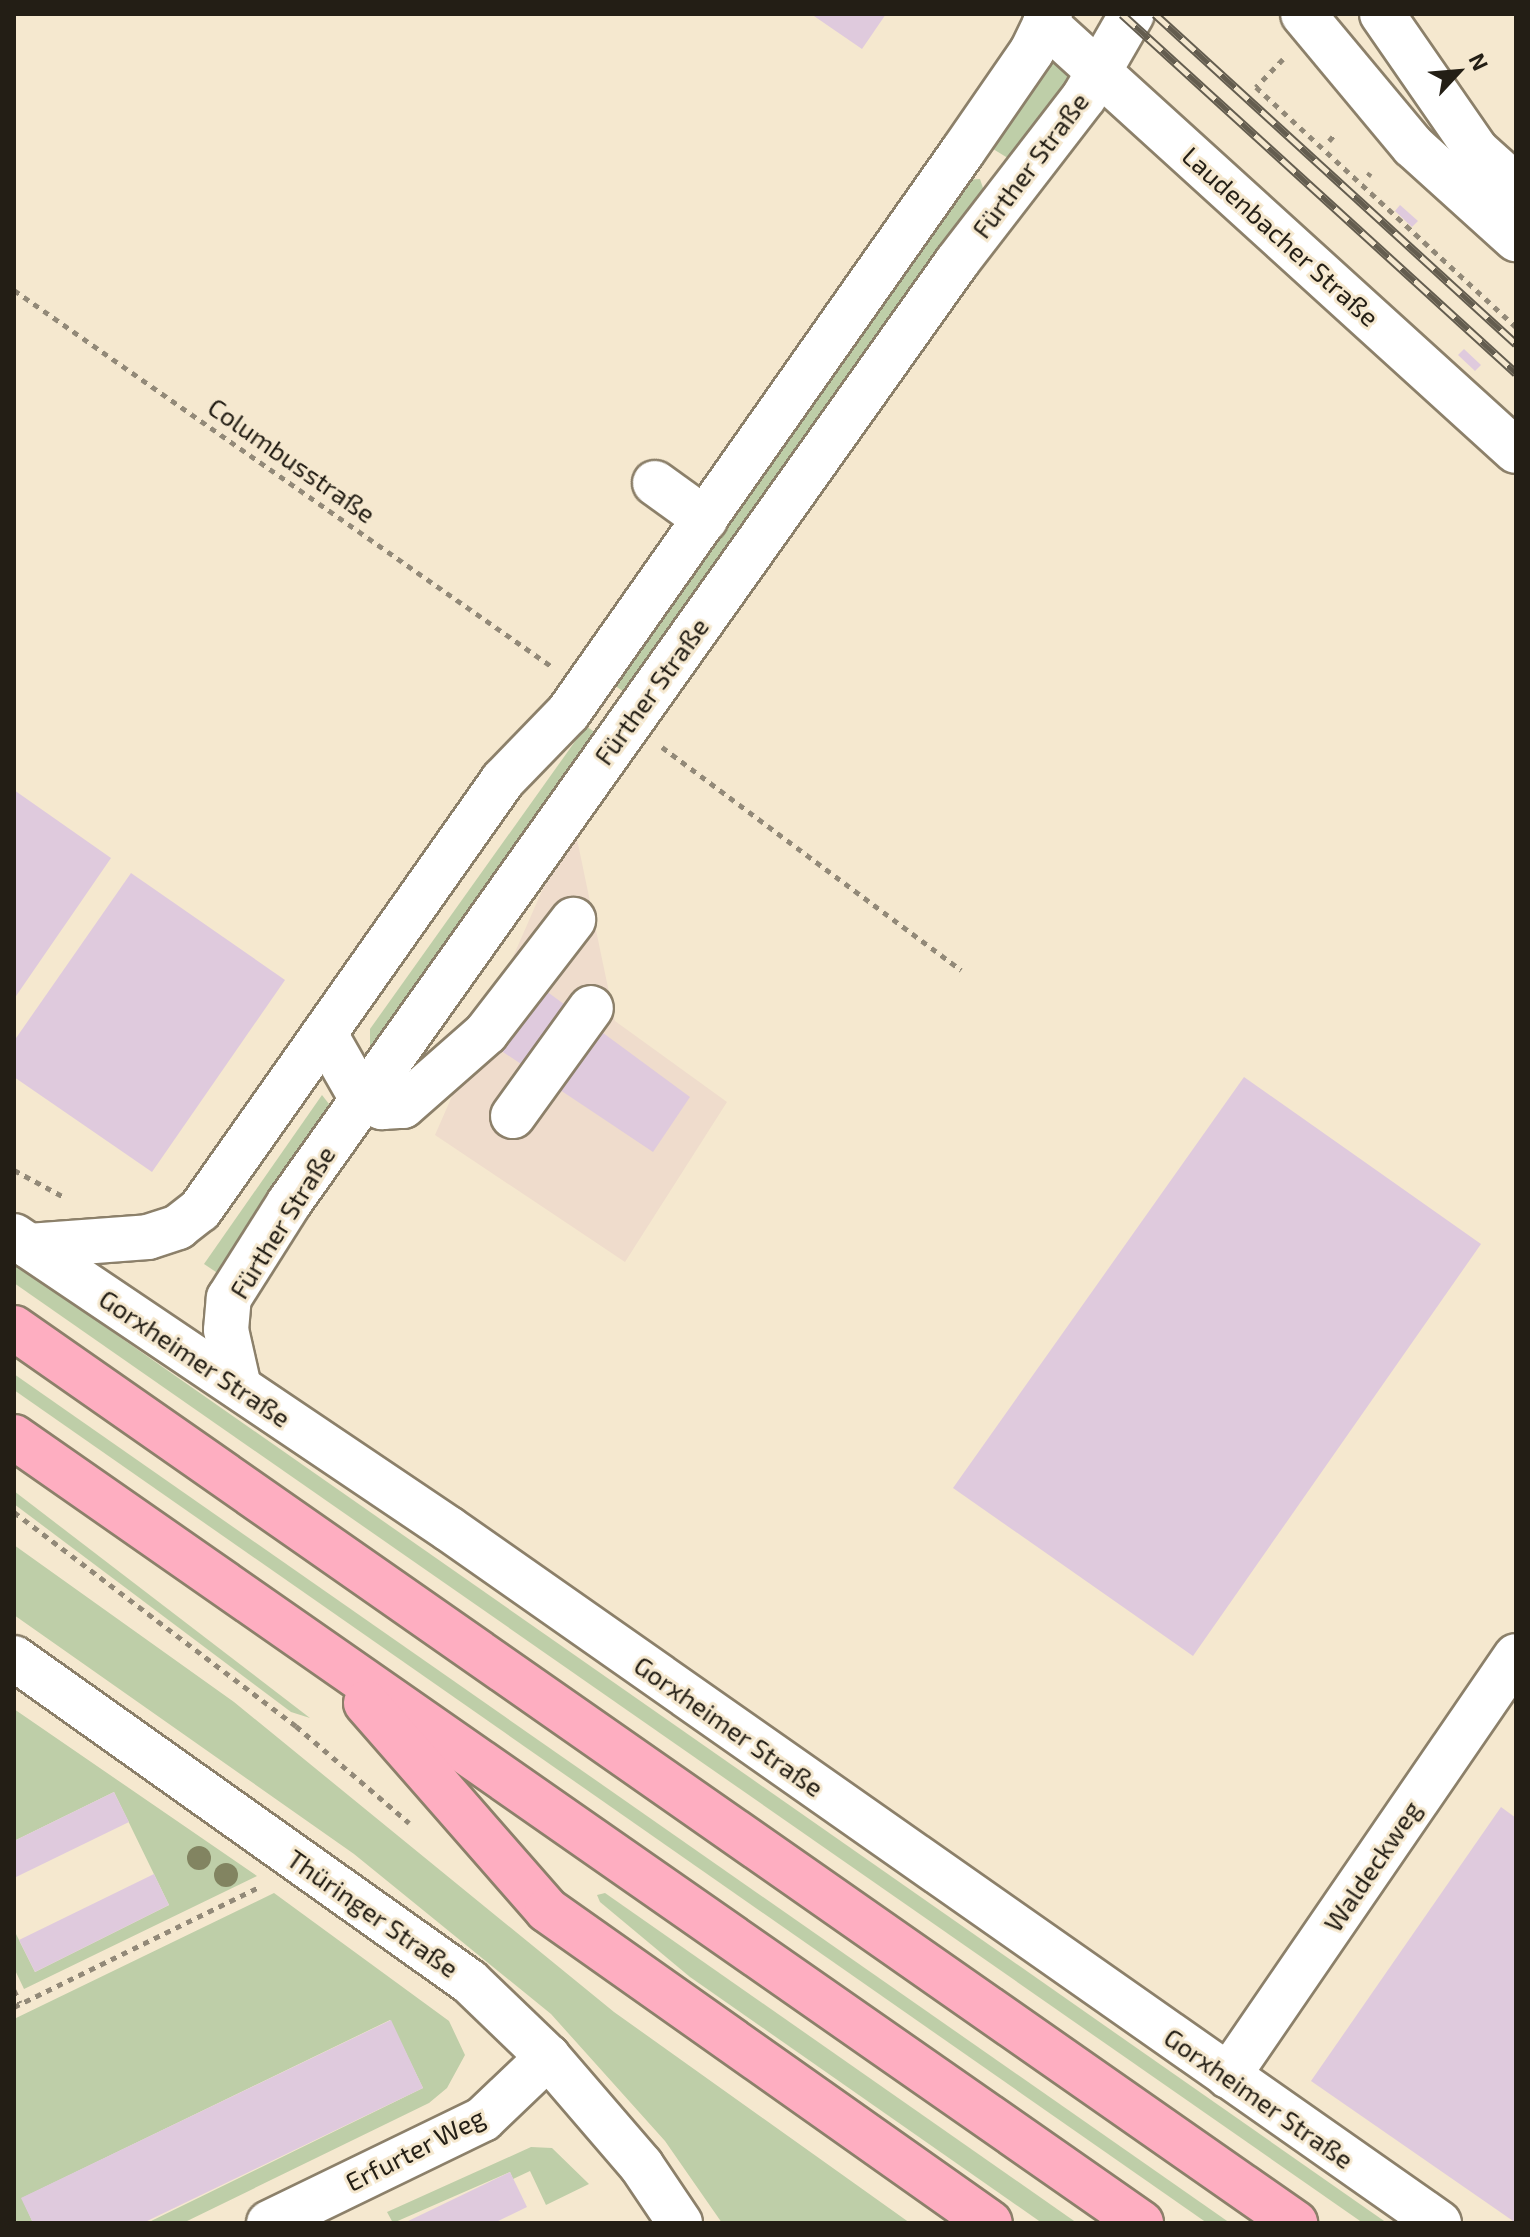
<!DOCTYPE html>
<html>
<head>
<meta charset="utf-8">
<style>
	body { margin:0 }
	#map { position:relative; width:1530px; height:2237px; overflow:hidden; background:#f5e8cf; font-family:"Exo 2",sans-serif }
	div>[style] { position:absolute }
	.commercial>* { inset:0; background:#efdccc }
	.green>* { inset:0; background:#becea8 }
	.building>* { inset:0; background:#dfcadd }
	.path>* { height:5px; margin-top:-2.5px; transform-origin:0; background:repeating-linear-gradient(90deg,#928978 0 6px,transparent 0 12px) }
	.roads { filter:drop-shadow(2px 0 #8c806a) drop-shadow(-2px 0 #8c806a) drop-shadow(0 2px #8c806a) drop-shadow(0 -2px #8c806a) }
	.minor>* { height:44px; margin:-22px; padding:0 22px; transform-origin:22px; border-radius:22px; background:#fff }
	.highway>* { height:44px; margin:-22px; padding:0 22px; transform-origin:22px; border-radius:22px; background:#feaec1 }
	.rail>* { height:9px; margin-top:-4.5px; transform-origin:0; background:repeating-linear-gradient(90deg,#f5e8cf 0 18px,#645d4f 0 36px); box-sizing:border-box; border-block:2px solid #645d4f }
	.trees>* { width:24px; height:24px; margin:-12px; border-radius:50%; background:#828461 }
	span { translate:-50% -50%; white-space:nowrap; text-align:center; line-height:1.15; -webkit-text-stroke:6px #f5e8cf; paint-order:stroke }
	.street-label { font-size:26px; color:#231e15 }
	.frame { position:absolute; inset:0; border:16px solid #231e15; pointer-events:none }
	.north { position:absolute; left:1418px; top:32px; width:80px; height:80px; -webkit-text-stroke:6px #f5e8cf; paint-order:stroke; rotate:64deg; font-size:22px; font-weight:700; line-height:32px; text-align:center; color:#231e15 }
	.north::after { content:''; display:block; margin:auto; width:28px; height:36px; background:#231e15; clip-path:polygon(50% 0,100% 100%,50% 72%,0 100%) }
</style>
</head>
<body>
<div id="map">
	<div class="commercial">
		<div style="clip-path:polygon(573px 820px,615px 1021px,727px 1102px,625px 1262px,435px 1135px)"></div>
	</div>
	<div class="green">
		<div style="clip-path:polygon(1051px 52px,1071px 75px,1011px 160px,985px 144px)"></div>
		<div style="clip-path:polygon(980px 179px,985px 194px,631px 697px,607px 680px,962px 180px)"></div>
		<div style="clip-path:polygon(586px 726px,603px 738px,370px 1066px,370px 1029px)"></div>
		<div style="clip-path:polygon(322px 1095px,336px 1113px,222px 1276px,204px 1264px)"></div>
		<div style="clip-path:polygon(14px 1263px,1387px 2223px,1363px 2223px,14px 1283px)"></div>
		<div style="clip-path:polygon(14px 1374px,1230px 2223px,1207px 2223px,14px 1390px)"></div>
		<div style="clip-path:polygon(14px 1491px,310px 1718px,291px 1712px,14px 1504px)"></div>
		<div style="clip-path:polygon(14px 1545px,234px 1702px,614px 2012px,910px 2223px,722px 2223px,665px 2141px,551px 2014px,354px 1854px,14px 1615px)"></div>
		<div style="clip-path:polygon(14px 1709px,257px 1876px,24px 1989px,14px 1968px,14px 1930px,35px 1972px,169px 1905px,114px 1792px,14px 1841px)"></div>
		<div style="clip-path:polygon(274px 1893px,449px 2021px,465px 2055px,447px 2088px,429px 2103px,183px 2223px,147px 2223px,423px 2088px,390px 2020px,22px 2198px,33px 2223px,14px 2223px,14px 2019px)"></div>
		<div style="clip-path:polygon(605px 1893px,1077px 2223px,1042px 2223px,690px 1977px,600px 1902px,597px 1895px)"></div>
		<div style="clip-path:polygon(531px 2147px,552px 2148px,589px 2184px,546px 2205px,530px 2171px,513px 2179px,510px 2172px,393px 2223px,387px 2212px)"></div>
	</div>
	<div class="building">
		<div style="clip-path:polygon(811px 14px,886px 14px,862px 49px)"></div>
		<div style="clip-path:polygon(1400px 205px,1418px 221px,1412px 227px,1395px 211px)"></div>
		<div style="clip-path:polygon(1464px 349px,1481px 365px,1475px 371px,1458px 355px)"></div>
		<div style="clip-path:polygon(14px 790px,111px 858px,14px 999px)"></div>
		<div style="clip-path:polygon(131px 873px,285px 980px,152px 1172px,14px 1077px,14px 1041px)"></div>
		<div style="clip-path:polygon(538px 985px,690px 1097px,653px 1152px,497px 1048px)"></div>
		<div style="clip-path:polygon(1244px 1077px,1481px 1244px,1193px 1656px,953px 1488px)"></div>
		<div style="clip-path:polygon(114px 1792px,129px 1822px,14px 1878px,14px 1841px)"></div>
		<div style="clip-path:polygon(1501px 1807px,1516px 1818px,1516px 2223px,1311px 2081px)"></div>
		<div style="clip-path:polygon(154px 1874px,169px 1905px,35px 1972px,19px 1940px)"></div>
		<div style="clip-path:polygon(391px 2020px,423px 2088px,143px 2223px,33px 2223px,21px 2198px)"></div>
		<div style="clip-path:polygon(510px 2172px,527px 2207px,494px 2223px,404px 2223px)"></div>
	</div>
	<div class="path">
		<div style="left:1283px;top:59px;width:39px;rotate:134deg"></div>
		<div style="left:1256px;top:87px;width:354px;rotate:42.7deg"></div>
		<div style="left:1329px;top:141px;width:8px;rotate:-50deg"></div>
		<div style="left:1368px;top:176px;width:4px;rotate:-56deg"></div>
		<div style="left:14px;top:290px;width:656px;rotate:35deg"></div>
		<div style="left:662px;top:747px;width:373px;rotate:36.7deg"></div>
		<div style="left:14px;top:1170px;width:59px;rotate:28.3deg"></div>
		<div style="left:14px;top:1512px;width:354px;rotate:37.2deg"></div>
		<div style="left:296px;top:1726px;width:149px;rotate:40.6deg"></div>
		<div style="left:14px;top:1990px;width:14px;rotate:65deg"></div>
		<div style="left:14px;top:2007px;width:275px;rotate:-26.1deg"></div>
	</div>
	<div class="roads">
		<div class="minor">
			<div style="left:1303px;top:14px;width:172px;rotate:50.2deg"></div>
			<div style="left:1413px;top:146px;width:139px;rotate:42.1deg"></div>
			<div style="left:1382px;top:14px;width:165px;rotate:55.3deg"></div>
			<div style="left:1476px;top:150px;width:54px;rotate:42deg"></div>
			<div style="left:1045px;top:23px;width:636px;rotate:42.26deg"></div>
			<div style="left:655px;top:483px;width:62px;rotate:35.8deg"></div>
			<div style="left:326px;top:1036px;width:73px;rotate:60.3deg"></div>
			<div style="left:362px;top:1099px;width:22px;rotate:22deg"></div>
			<div style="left:382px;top:1107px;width:21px;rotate:-3deg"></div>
			<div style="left:403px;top:1106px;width:111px;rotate:-41.3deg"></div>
			<div style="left:486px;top:1033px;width:143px;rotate:-52.4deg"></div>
			<div style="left:513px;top:1116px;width:133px;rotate:-54.2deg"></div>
			<div style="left:14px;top:1236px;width:524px;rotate:33.96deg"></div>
			<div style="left:449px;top:1529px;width:1209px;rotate:35.03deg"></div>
			<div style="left:29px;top:1246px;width:119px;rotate:-4.3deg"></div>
			<div style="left:148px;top:1237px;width:32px;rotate:-18deg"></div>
			<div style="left:178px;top:1227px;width:28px;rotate:-38deg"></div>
			<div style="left:200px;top:1210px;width:526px;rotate:-54.83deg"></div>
			<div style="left:503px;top:780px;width:93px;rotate:-45.9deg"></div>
			<div style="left:568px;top:713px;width:687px;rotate:-54.9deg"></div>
			<div style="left:963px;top:151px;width:121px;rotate:-55.4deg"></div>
			<div style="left:1032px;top:51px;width:41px;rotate:-64.1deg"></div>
			<div style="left:239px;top:1387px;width:58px;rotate:-102.8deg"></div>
			<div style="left:226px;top:1330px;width:32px;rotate:-85deg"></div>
			<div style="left:229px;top:1298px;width:112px;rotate:-57.7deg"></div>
			<div style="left:289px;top:1203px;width:1154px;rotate:-54.63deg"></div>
			<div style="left:957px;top:262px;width:208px;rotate:-52.4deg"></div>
			<div style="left:1084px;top:97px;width:96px;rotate:-60deg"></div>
			<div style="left:14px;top:1658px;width:559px;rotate:35.39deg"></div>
			<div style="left:470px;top:1982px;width:108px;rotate:43.9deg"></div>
			<div style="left:548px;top:2057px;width:143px;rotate:49.3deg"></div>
			<div style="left:641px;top:2165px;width:70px;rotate:56.1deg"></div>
			<div style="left:1228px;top:2076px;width:509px;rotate:-55.56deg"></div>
			<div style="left:269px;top:2223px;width:238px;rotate:-25.9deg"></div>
			<div style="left:483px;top:2119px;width:90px;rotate:-43.6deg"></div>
		</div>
		<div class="highway">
			<div style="left:14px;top:1328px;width:1563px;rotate:34.94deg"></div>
			<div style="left:14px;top:1437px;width:1374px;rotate:34.89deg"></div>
			<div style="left:366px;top:1703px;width:275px;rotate:48.8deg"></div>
			<div style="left:547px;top:1910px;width:542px;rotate:35.24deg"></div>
		</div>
	</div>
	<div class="rail">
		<div style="left:1122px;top:14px;width:533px;rotate:42.34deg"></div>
		<div style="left:1155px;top:14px;width:489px;rotate:42.4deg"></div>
	</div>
	<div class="trees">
		<div style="left:199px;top:1858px"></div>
		<div style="left:226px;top:1875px"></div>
	</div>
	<div class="street-label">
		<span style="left:1030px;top:165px;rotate:-53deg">Fürther Straße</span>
		<span style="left:1281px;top:236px;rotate:42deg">Laudenbacher Straße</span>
		<span style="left:292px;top:460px;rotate:35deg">Columbusstraße</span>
		<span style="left:651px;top:691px;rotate:-54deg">Fürther Straße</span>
		<span style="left:282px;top:1222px;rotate:-58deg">Fürther Straße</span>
		<span style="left:195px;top:1358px;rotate:34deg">Gorxheimer Straße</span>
		<span style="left:729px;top:1726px;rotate:35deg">Gorxheimer Straße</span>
		<span style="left:1372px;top:1866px;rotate:-56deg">Waldeckweg</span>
		<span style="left:373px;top:1913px;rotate:35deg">Thüringer Straße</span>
		<span style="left:1259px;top:2098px;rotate:35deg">Gorxheimer Straße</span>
		<span style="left:415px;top:2149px;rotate:-27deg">Erfurter Weg</span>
	</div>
	<div class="frame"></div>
	<div class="north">N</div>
</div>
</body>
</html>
